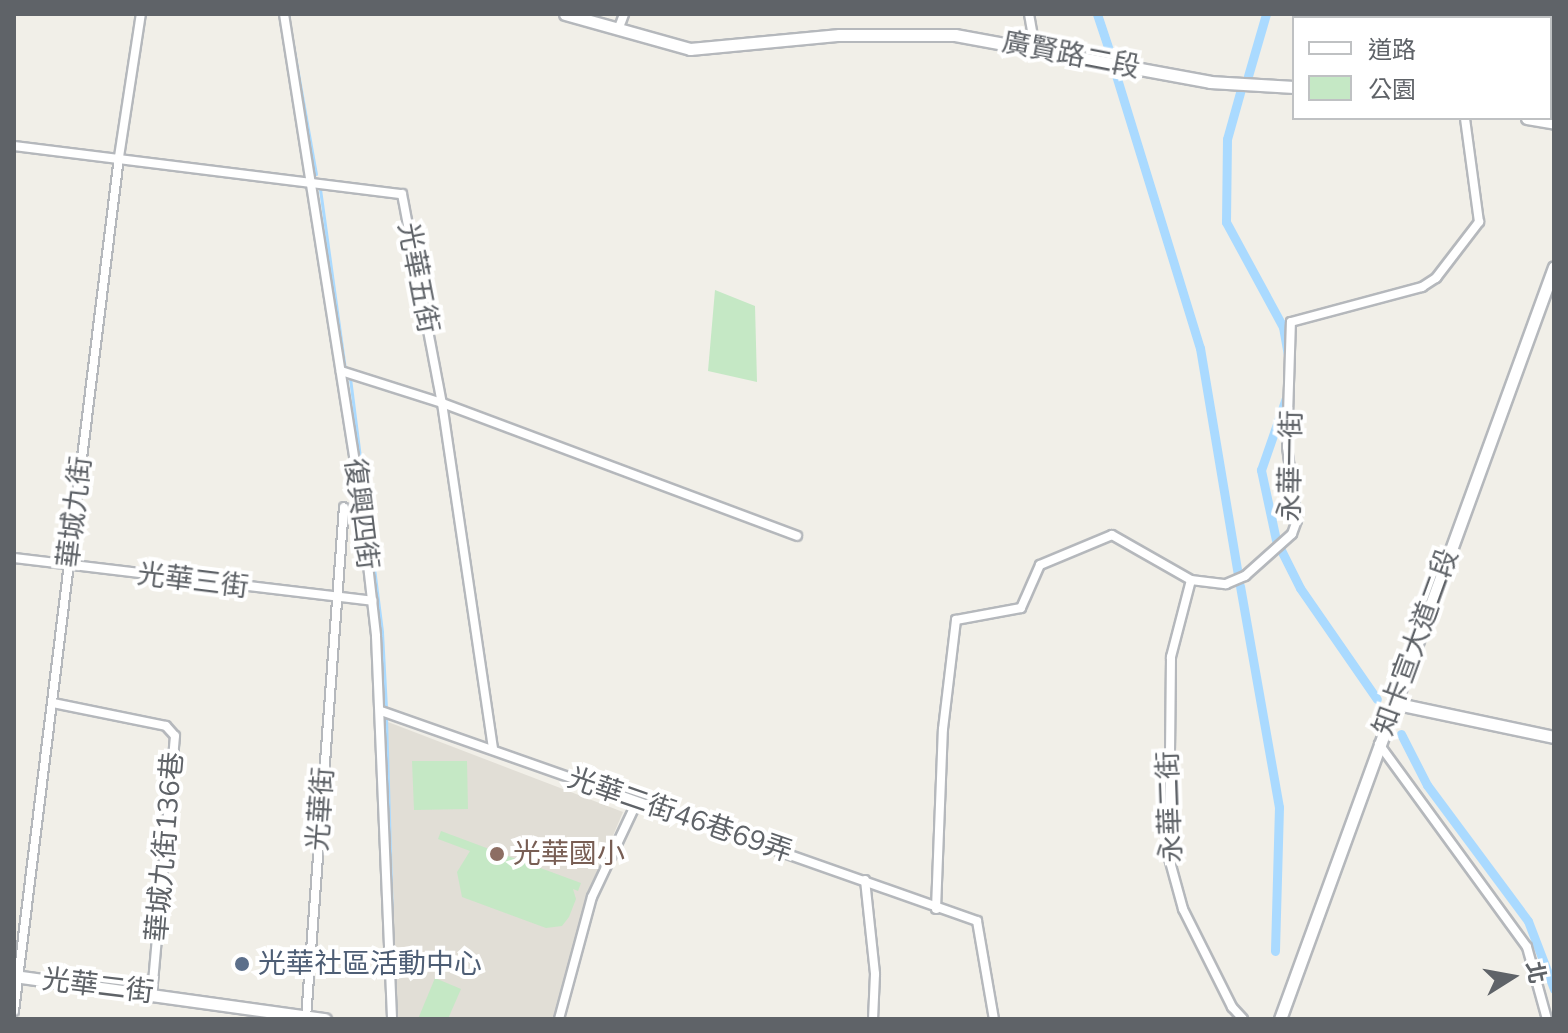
<!DOCTYPE html>
<html>
<head>
<meta charset="utf-8">
<style>
	body { margin:0 }
	#map { position:relative; width:1568px; height:1033px; overflow:hidden; background:#f1efe8; font-family:"Nunito Sans","Noto Sans TC",sans-serif }
	div>[style] { position:absolute }
	.education>* { inset:0; background:#e1ded6 }
	.green>* { inset:0; background:#c5e8c5 }
	.stream>* { height:3px; margin:-1.5px; padding:0 1.5px; transform-origin:1.5px; border-radius:1.5px; background:#aadaff }
	.canal>* { height:9px; margin:-4.5px; padding:0 4.5px; transform-origin:4.5px; border-radius:4.5px; background:#aadaff }
	.roads { filter:drop-shadow(2px 0 #b5b8bc) drop-shadow(-2px 0 #b5b8bc) drop-shadow(0 2px #b5b8bc) drop-shadow(0 -2px #b5b8bc) }
	.street>* { height:8px; margin:-4px; padding:0 4px; transform-origin:4px; border-radius:4px; background:#fff }
	.secondary>* { height:11px; margin:-5.5px; padding:0 5.5px; transform-origin:5.5px; border-radius:5.5px; background:#fff }
	.dots>* { width:22px; height:22px; translate:-50% -50%; box-sizing:border-box; border:4px solid #fff; border-radius:50% }
	span { translate:-50% -50%; white-space:nowrap; text-align:center; line-height:1.15; -webkit-text-stroke:8px #fff; paint-order:stroke }
	.street-label { font-size:28px; color:#5f6368 }
	.education-label { font-size:28px; color:#785e54 }
	.left { translate:0 -50%; text-align:left }
	.service-label { font-size:28px; color:#4e5e75 }
	.frame { position:absolute; inset:0; border:16px solid #5f6368; pointer-events:none }
	.legend { position:absolute; left:1292px; top:16px; width:260px; height:104px; box-sizing:border-box; background:#fff; border:2px solid #bfc1c3; margin:0; padding:10px 14px; list-style:none; font-size:24px; color:#5f6368 }
	.legend li { display:flex; align-items:center; gap:16px; height:40px }
	.legend b { width:40px; border:2px solid #bfc1c3 }
	.north { position:absolute; left:1472px; top:937px; width:80px; height:80px; -webkit-text-stroke:6px #fff; paint-order:stroke; rotate:79deg; font-size:22px; font-weight:700; line-height:32px; text-align:center; color:#5f6368 }
	.north::after { content:''; display:block; margin:auto; width:28px; height:36px; background:#5f6368; clip-path:polygon(50% 0,100% 100%,50% 72%,0 100%) }
</style>
</head>
<body>
<div id="map">
	<div class="education">
		<div style="clip-path:polygon(388px 722px,623px 812px,587px 897px,558px 1019px,391px 1019px)"></div>
	</div>
	<div class="green">
		<div style="clip-path:polygon(715px 290px,755px 306px,757px 382px,708px 371px)"></div>
		<div style="clip-path:polygon(412px 761px,467px 761px,468px 809px,414px 810px)"></div>
		<div style="clip-path:polygon(441px 831px,581px 883px,578px 891px,573px 889px,576px 899px,569px 917px,562px 926px,546px 928px,462px 897px,457px 872px,470px 851px,438px 839px)"></div>
		<div style="clip-path:polygon(435px 978px,461px 989px,448px 1019px,418px 1019px)"></div>
	</div>
	<div class="stream">
		<div style="left:293px;top:45px;width:131px;rotate:79.9deg"></div>
		<div style="left:320px;top:189px;width:183px;rotate:82.1deg"></div>
		<div style="left:350px;top:378px;width:256px;rotate:82.8deg"></div>
		<div style="left:382px;top:632px;width:76px;rotate:87deg"></div>
		<div style="left:386px;top:717px;width:205px;rotate:88.3deg"></div>
	</div>
	<div class="canal">
		<div style="left:1097px;top:14px;width:41px;rotate:71.6deg"></div>
		<div style="left:1488px;top:14px;width:5px;rotate:53deg"></div>
		<div style="left:1550px;top:48px;width:4px;rotate:27deg"></div>
		<div style="left:1115px;top:72px;width:289px;rotate:72.9deg"></div>
		<div style="left:1200px;top:348px;width:230px;rotate:80.5deg"></div>
		<div style="left:1248px;top:76px;width:65px;rotate:-73.8deg"></div>
		<div style="left:1241px;top:89px;width:52px;rotate:105.6deg"></div>
		<div style="left:1227px;top:139px;width:83px;rotate:90.7deg"></div>
		<div style="left:1226px;top:222px;width:119px;rotate:61.5deg"></div>
		<div style="left:1283px;top:327px;width:28px;rotate:80deg"></div>
		<div style="left:1276px;top:540px;width:72px;rotate:-102.1deg"></div>
		<div style="left:1261px;top:470px;width:76px;rotate:-70.9deg"></div>
		<div style="left:1281px;top:550px;width:42px;rotate:63.4deg"></div>
		<div style="left:1300px;top:588px;width:135px;rotate:55.3deg"></div>
		<div style="left:1240px;top:586px;width:224px;rotate:80deg"></div>
		<div style="left:1279px;top:807px;width:144px;rotate:91.6deg"></div>
		<div style="left:1401px;top:734px;width:57px;rotate:63deg"></div>
		<div style="left:1427px;top:785px;width:169px;rotate:53.4deg"></div>
		<div style="left:1528px;top:921px;width:73px;rotate:69.1deg"></div>
	</div>
	<div class="roads">
		<div class="street">
			<div style="left:284px;top:14px;width:478px;rotate:81deg"></div>
			<div style="left:359px;top:486px;width:151px;rotate:83.5deg"></div>
			<div style="left:376px;top:636px;width:383px;rotate:87.6deg"></div>
			<div style="left:1029px;top:14px;width:36px;rotate:80deg"></div>
			<div style="left:618px;top:30px;width:17px;rotate:-69deg"></div>
			<div style="left:14px;top:146px;width:391px;rotate:7.1deg"></div>
			<div style="left:402px;top:194px;width:213px;rotate:79.2deg"></div>
			<div style="left:442px;top:403px;width:349px;rotate:81.6deg"></div>
			<div style="left:341px;top:371px;width:106px;rotate:17.6deg"></div>
			<div style="left:442px;top:403px;width:379px;rotate:20.5deg"></div>
			<div style="left:14px;top:558px;width:361px;rotate:6.8deg"></div>
			<div style="left:1191px;top:580px;width:80px;rotate:104.6deg"></div>
			<div style="left:1171px;top:657px;width:201px;rotate:90.6deg"></div>
			<div style="left:1169px;top:858px;width:53px;rotate:74.6deg"></div>
			<div style="left:1183px;top:909px;width:110px;rotate:63.4deg"></div>
			<div style="left:1232px;top:1007px;width:16px;rotate:47deg"></div>
			<div style="left:53px;top:703px;width:115px;rotate:11.5deg"></div>
			<div style="left:166px;top:726px;width:13px;rotate:48deg"></div>
			<div style="left:175px;top:736px;width:257px;rotate:95.1deg"></div>
			<div style="left:381px;top:711px;width:632px;rotate:19.41deg"></div>
			<div style="left:977px;top:921px;width:99px;rotate:80.2deg"></div>
			<div style="left:1379px;top:744px;width:251px;rotate:53.9deg"></div>
			<div style="left:1527px;top:947px;width:75px;rotate:74.5deg"></div>
			<div style="left:865px;top:880px;width:95px;rotate:83.9deg"></div>
			<div style="left:875px;top:974px;width:45px;rotate:92.5deg"></div>
			<div style="left:936px;top:909px;width:180px;rotate:-87.8deg"></div>
			<div style="left:943px;top:729px;width:110px;rotate:-83.2deg"></div>
			<div style="left:956px;top:620px;width:66px;rotate:-10.5deg"></div>
			<div style="left:1021px;top:608px;width:47px;rotate:-66.2deg"></div>
			<div style="left:1040px;top:565px;width:78px;rotate:-22.6deg"></div>
			<div style="left:1112px;top:535px;width:91px;rotate:29.7deg"></div>
			<div style="left:1191px;top:580px;width:35px;rotate:7deg"></div>
			<div style="left:1226px;top:584px;width:21px;rotate:-23deg"></div>
			<div style="left:1245px;top:576px;width:63px;rotate:-41.8deg"></div>
			<div style="left:1292px;top:534px;width:15px;rotate:-70deg"></div>
			<div style="left:1297px;top:520px;width:74px;rotate:-97.8deg"></div>
			<div style="left:1287px;top:447px;width:125px;rotate:-88.2deg"></div>
			<div style="left:1291px;top:322px;width:136px;rotate:-15deg"></div>
			<div style="left:1422px;top:287px;width:17px;rotate:-33deg"></div>
			<div style="left:1436px;top:278px;width:71px;rotate:-52.5deg"></div>
			<div style="left:1479px;top:222px;width:105px;rotate:-97.7deg"></div>
			<div style="left:14px;top:1011px;width:860px;rotate:-82.99deg"></div>
			<div style="left:119px;top:157px;width:145px;rotate:-81.3deg"></div>
			<div style="left:306px;top:1018px;width:512px;rotate:-85.75deg"></div>
			<div style="left:559px;top:1019px;width:126px;rotate:-74.9deg"></div>
			<div style="left:592px;top:897px;width:105px;rotate:-64.7deg"></div>
		</div>
		<div class="secondary">
			<div style="left:565px;top:14px;width:130px;rotate:15.6deg"></div>
			<div style="left:690px;top:49px;width:150px;rotate:-5.4deg"></div>
			<div style="left:839px;top:35px;width:116px"></div>
			<div style="left:955px;top:35px;width:259px;rotate:10.4deg"></div>
			<div style="left:1210px;top:82px;width:84px;rotate:3.4deg"></div>
			<div style="left:1527px;top:118px;width:27px;rotate:10deg"></div>
			<div style="left:1393px;top:703px;width:165px;rotate:11.9deg"></div>
			<div style="left:14px;top:976px;width:314px;rotate:7.9deg"></div>
			<div style="left:1280px;top:1019px;width:800px;rotate:-69.98deg"></div>
		</div>
	</div>
	<div class="dots">
		<div style="left:497px;top:854px;background:#8d6e63"></div>
		<div style="left:242px;top:964px;background:#5c6f8a"></div>
	</div>
	<div class="street-label">
		<span style="left:1071px;top:55px;rotate:11deg">廣賢路二段</span>
		<span style="left:418px;top:278px;rotate:79deg">光華五街</span>
		<span style="left:1291px;top:466px;rotate:-89deg">永華一街</span>
		<span style="left:75px;top:512px;rotate:-83deg">華城九街</span>
		<span style="left:361px;top:514px;rotate:83deg">復興四街</span>
		<span style="left:193px;top:581px;rotate:7deg">光華三街</span>
		<span style="left:1416px;top:642px;rotate:-70deg">知卡宣大道二段</span>
		<span style="left:1170px;top:807px;rotate:-92deg">永華二街</span>
		<span style="left:321px;top:809px;rotate:-86deg">光華街</span>
		<span style="left:680px;top:815px;rotate:19deg">光華二街46巷69弄</span>
		<span style="left:165px;top:847px;rotate:-85deg">華城九街136巷</span>
		<span style="left:98px;top:986px;rotate:7deg">光華二街</span>
	</div>
	<div class="education-label">
		<span class="left" style="left:513px;top:854px">光華國小</span>
	</div>
	<div class="service-label">
		<span class="left" style="left:258px;top:964px">光華社區活動中心</span>
	</div>
	<div class="frame"></div>
	<ul class="legend">
	<li><b style="height:10px;background:#fff"></b>道路</li>
	<li><b style="height:22px;background:#c5e8c5"></b>公園</li>
	</ul>
	<div class="north">北</div>
</div>
</body>
</html>
